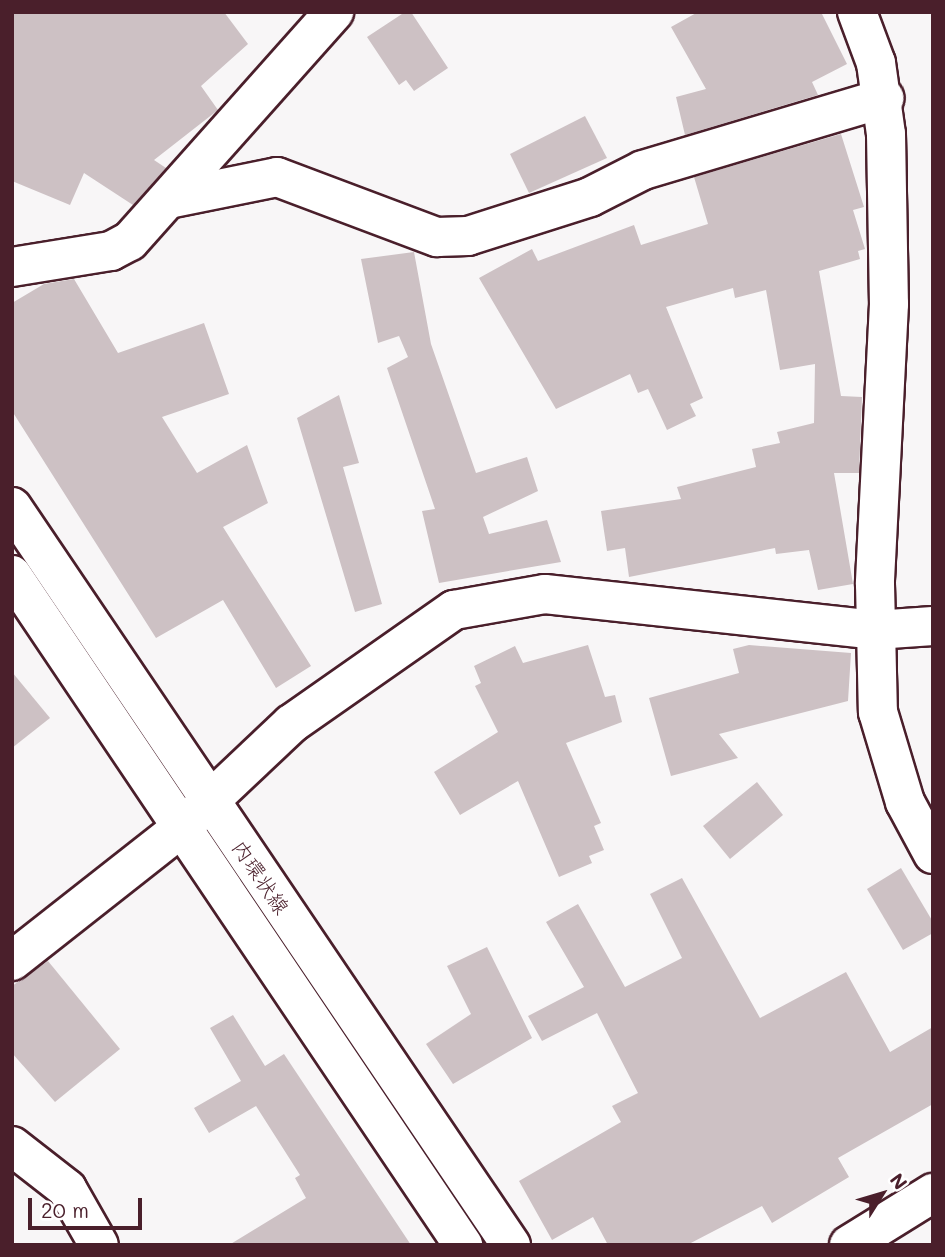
<!DOCTYPE html>
<html>
<head>
<meta charset="utf-8">
<style>
	body { margin:0 }
	#map { position:relative; width:945px; height:1257px; overflow:hidden; background:#f8f6f7; font-family:Mali,"Klee One",sans-serif }
	div>[style] { position:absolute }
	.building>* { inset:0; background:#cdc1c4 }
	.roads { filter:drop-shadow(2px 0 #4a1f2b) drop-shadow(-2px 0 #4a1f2b) drop-shadow(0 2px #4a1f2b) drop-shadow(0 -2px #4a1f2b) }
	.street>* { height:38px; margin:-19px; padding:0 19px; transform-origin:19px; border-radius:19px; background:#fff }
	.secondary>* { height:38px; margin:-19px; padding:0 19px; transform-origin:19px; border-radius:19px; background:#fff }
	span { translate:-50% -50%; white-space:nowrap; text-align:center; line-height:1.15; -webkit-text-stroke:5px #fff; paint-order:stroke }
	.street-label { font-size:21px; color:#4a1f2b }
	.frame { position:absolute; inset:0; border:14px solid #4a1f2b; pointer-events:none }
	.north { position:absolute; left:847px; top:1159px; width:70px; height:70px; -webkit-text-stroke:5px #fff; paint-order:stroke; rotate:53deg; font-size:19px; font-weight:700; line-height:28px; text-align:center; color:#4a1f2b }
	.north::after { content:''; display:block; margin:auto; width:24px; height:32px; background:#4a1f2b; clip-path:polygon(50% 0,100% 100%,50% 72%,0 100%) }
	.scale { position:absolute; left:28px; top:1198px; width:114px; height:32px; box-sizing:border-box; border:4px solid #4a1f2b; border-top:0; padding-left:9px; font-size:21px; line-height:24px; white-space:nowrap; color:#4a1f2b; -webkit-text-stroke:5px #fff; paint-order:stroke }
</style>
</head>
<body>
<div id="map">
	<div class="building">
		<div style="clip-path:polygon(12px 12px,224px 12px,248px 44px,201px 86px,218px 110px,154px 160px,166px 168px,133px 205px,84px 173px,70px 205px,12px 181px)"></div>
		<div style="clip-path:polygon(405px 12px,411px 12px,448px 68px,414px 91px,406px 80px,399px 85px,367px 37px)"></div>
		<div style="clip-path:polygon(698px 12px,821px 12px,847px 64px,812px 82px,818px 95px,685px 135px,676px 97px,706px 89px,671px 27px)"></div>
		<div style="clip-path:polygon(585px 116px,607px 158px,529px 193px,510px 154px)"></div>
		<div style="clip-path:polygon(841px 134px,864px 207px,853px 210px,865px 249px,858px 251px,860px 259px,819px 271px,841px 396px,862px 397px,859px 473px,834px 473px,853px 584px,818px 590px,809px 550px,776px 554px,775px 548px,629px 577px,625px 548px,607px 551px,601px 511px,681px 499px,677px 487px,756px 467px,752px 449px,780px 443px,777px 432px,814px 423px,815px 364px,780px 370px,766px 290px,735px 298px,733px 288px,666px 307px,703px 398px,690px 404px,696px 416px,667px 430px,648px 389px,638px 393px,630px 374px,556px 409px,479px 278px,532px 249px,538px 261px,634px 225px,641px 245px,708px 224px,694px 177px)"></div>
		<div style="clip-path:polygon(414px 252px,431px 344px,476px 473px,527px 457px,538px 491px,483px 517px,489px 534px,547px 520px,561px 562px,439px 583px,422px 511px,435px 509px,387px 368px,408px 357px,399px 336px,378px 343px,361px 259px)"></div>
		<div style="clip-path:polygon(74px 279px,118px 353px,204px 323px,229px 394px,162px 417px,197px 473px,247px 445px,268px 503px,223px 527px,311px 666px,276px 688px,223px 600px,156px 638px,12px 411px,12px 303px,44px 284px)"></div>
		<div style="clip-path:polygon(339px 395px,359px 463px,343px 467px,382px 604px,355px 612px,297px 418px)"></div>
		<div style="clip-path:polygon(588px 645px,605px 697px,615px 695px,622px 722px,566px 743px,601px 823px,594px 826px,604px 850px,589px 856px,592px 863px,559px 877px,518px 781px,460px 815px,434px 772px,498px 732px,475px 686px,481px 683px,474px 666px,515px 646px,523px 663px)"></div>
		<div style="clip-path:polygon(749px 645px,851px 653px,848px 701px,719px 734px,738px 758px,671px 776px,649px 698px,739px 673px,733px 649px)"></div>
		<div style="clip-path:polygon(12px 672px,50px 718px,12px 748px)"></div>
		<div style="clip-path:polygon(757px 782px,783px 815px,730px 859px,703px 826px)"></div>
		<div style="clip-path:polygon(901px 868px,933px 922px,933px 933px,903px 950px,867px 889px)"></div>
		<div style="clip-path:polygon(682px 878px,760px 1018px,846px 972px,890px 1052px,933px 1027px,933px 1104px,838px 1158px,849px 1177px,772px 1223px,762px 1206px,687px 1245px,608px 1245px,593px 1217px,552px 1240px,519px 1181px,621px 1122px,612px 1106px,638px 1093px,597px 1013px,542px 1041px,528px 1016px,584px 987px,546px 922px,578px 904px,625px 987px,682px 958px,650px 894px)"></div>
		<div style="clip-path:polygon(487px 947px,532px 1038px,453px 1084px,426px 1044px,471px 1014px,447px 966px)"></div>
		<div style="clip-path:polygon(48px 961px,120px 1049px,55px 1102px,12px 1053px,12px 986px)"></div>
		<div style="clip-path:polygon(233px 1015px,265px 1066px,284px 1054px,411px 1245px,229px 1245px,306px 1198px,295px 1178px,300px 1175px,256px 1106px,209px 1133px,194px 1108px,241px 1081px,210px 1028px)"></div>
	</div>
	<div class="roads">
		<div class="street">
			<div style="left:857px;top:12px;width:54px;rotate:69.6deg"></div>
			<div style="left:876px;top:63px;width:72px;rotate:82deg"></div>
			<div style="left:886px;top:134px;width:170px;rotate:89deg"></div>
			<div style="left:889px;top:304px;width:280px;rotate:92.9deg"></div>
			<div style="left:875px;top:584px;width:128px;rotate:88.7deg"></div>
			<div style="left:878px;top:712px;width:94px;rotate:73.3deg"></div>
			<div style="left:905px;top:802px;width:59px;rotate:61.7deg"></div>
			<div style="left:169px;top:199px;width:110px;rotate:-11.5deg"></div>
			<div style="left:277px;top:177px;width:171px;rotate:20.6deg"></div>
			<div style="left:437px;top:237px;width:31px;rotate:-2deg"></div>
			<div style="left:468px;top:236px;width:128px;rotate:-17.7deg"></div>
			<div style="left:590px;top:197px;width:59px;rotate:-27deg"></div>
			<div style="left:643px;top:170px;width:252px;rotate:-16.6deg"></div>
			<div style="left:12px;top:267px;width:100px;rotate:-9.2deg"></div>
			<div style="left:111px;top:251px;width:21px;rotate:-28deg"></div>
			<div style="left:130px;top:241px;width:307px;rotate:-48.3deg"></div>
			<div style="left:12px;top:961px;width:214px;rotate:-38.2deg"></div>
			<div style="left:180px;top:829px;width:153px;rotate:-43.4deg"></div>
			<div style="left:291px;top:724px;width:199px;rotate:-35deg"></div>
			<div style="left:454px;top:610px;width:92px;rotate:-10deg"></div>
			<div style="left:545px;top:594px;width:332px;rotate:6.2deg"></div>
			<div style="left:875px;top:630px;width:58px;rotate:-3.9deg"></div>
			<div style="left:12px;top:1146px;width:70px;rotate:38deg"></div>
			<div style="left:67px;top:1189px;width:64px;rotate:60.3deg"></div>
		</div>
		<div class="secondary">
			<div style="left:12px;top:507px;width:891px;rotate:55.94deg"></div>
			<div style="left:12px;top:575px;width:808px;rotate:56.05deg"></div>
			<div style="left:849px;top:1245px;width:99px;rotate:-31.8deg"></div>
		</div>
	</div>
	<div class="street-label">
		<span style="left:261px;top:877px;rotate:56deg">内環状線</span>
	</div>
	<div class="frame"></div>
	<div class="north">N</div>
	<div class="scale">20 m</div>
</div>
</body>
</html>
